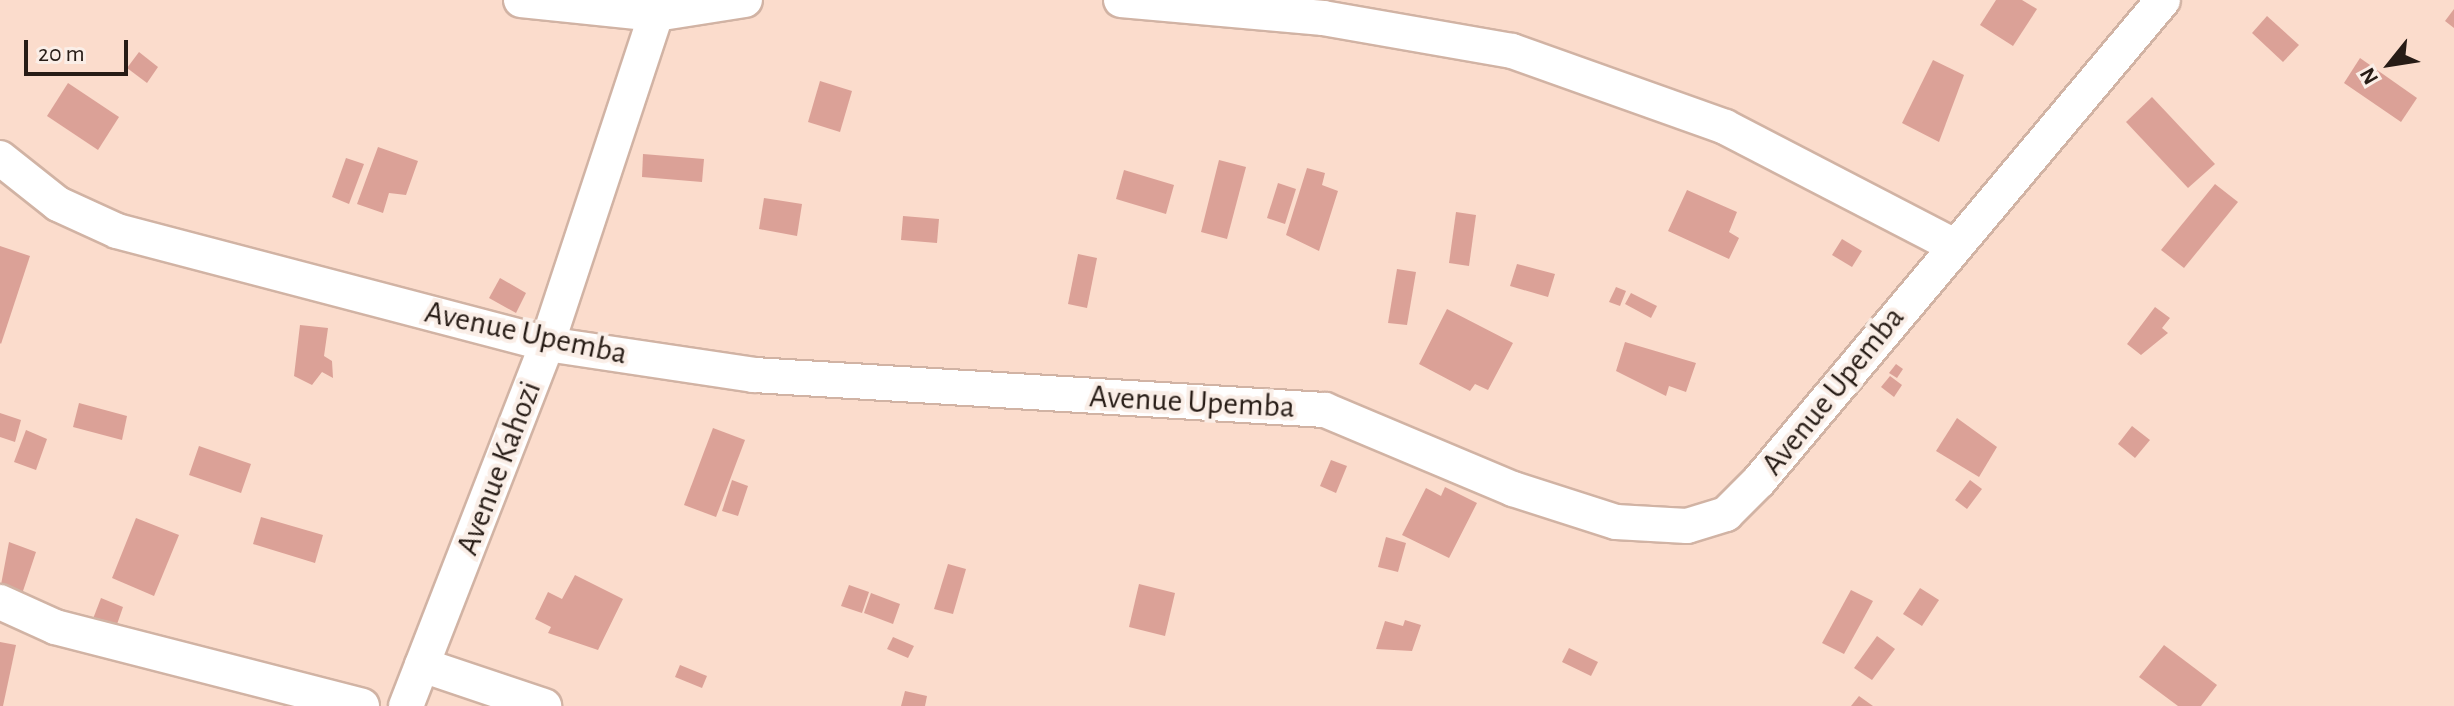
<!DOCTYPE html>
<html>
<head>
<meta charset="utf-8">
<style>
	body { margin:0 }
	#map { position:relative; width:2454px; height:706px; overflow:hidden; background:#fbdccc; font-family:"Alegreya Sans",sans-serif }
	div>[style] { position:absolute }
	.building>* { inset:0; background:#dba197 }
	.roads { filter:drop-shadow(2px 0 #d1b3a4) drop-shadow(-2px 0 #d1b3a4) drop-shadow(0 2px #d1b3a4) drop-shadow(0 -2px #d1b3a4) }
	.street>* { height:34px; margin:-17px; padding:0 17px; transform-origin:17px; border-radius:17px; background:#fff }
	span { translate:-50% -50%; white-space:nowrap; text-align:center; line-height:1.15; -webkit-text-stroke:8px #faeee7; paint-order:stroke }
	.street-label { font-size:32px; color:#271c16 }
	.north { position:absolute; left:2350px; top:24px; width:80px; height:80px; -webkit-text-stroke:6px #faeee7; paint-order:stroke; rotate:240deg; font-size:22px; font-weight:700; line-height:32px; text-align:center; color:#271c16 }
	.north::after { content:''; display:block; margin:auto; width:28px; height:36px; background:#271c16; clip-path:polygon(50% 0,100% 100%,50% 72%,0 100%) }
	.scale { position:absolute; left:24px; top:40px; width:104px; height:36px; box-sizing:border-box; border:4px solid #271c16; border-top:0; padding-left:10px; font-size:24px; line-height:28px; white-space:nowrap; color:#271c16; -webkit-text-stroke:6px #faeee7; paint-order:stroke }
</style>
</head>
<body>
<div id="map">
	<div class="building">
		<div style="clip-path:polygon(1996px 0,2022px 0,2037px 9px,2013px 46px,1980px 25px)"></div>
		<div style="clip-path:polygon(2454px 9px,2454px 28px,2445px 21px)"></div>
		<div style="clip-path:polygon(2267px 16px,2299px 45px,2283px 62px,2252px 33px)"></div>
		<div style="clip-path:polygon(139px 52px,158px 67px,147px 83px,127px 68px)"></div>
		<div style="clip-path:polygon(2360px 58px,2417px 98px,2401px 122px,2344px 83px)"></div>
		<div style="clip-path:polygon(1933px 60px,1964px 75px,1939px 142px,1902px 123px)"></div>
		<div style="clip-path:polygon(820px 81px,852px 91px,840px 132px,808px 122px)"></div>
		<div style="clip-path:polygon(68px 83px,119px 117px,98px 150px,47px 116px)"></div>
		<div style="clip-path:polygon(2152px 97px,2215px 164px,2188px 188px,2126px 122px)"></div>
		<div style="clip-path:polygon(378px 147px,418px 161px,406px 195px,389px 193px,383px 213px,357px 204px)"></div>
		<div style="clip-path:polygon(643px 154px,704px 159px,702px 182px,642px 177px)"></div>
		<div style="clip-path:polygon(346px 158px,364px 164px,349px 204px,332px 197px)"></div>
		<div style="clip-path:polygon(1219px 160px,1246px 167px,1227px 239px,1201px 232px)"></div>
		<div style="clip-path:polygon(1307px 168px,1325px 173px,1322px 185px,1338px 191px,1319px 251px,1286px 235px)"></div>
		<div style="clip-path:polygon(1124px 170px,1174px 185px,1166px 214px,1116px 199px)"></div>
		<div style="clip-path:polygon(1278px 183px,1296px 189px,1285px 224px,1267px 218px)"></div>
		<div style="clip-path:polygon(2215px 184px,2238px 202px,2184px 268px,2161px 250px)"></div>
		<div style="clip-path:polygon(1687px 190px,1737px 212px,1729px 232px,1739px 238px,1729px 259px,1668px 231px)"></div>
		<div style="clip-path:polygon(764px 198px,802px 204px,797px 236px,759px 229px)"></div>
		<div style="clip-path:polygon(1456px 212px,1476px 215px,1469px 266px,1449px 263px)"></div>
		<div style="clip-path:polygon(903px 216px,939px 219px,937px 243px,901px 240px)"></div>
		<div style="clip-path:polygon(1842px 239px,1862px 251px,1852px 267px,1832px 255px)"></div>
		<div style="clip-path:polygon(0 246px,30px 256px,1px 344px,0 343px)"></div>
		<div style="clip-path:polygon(1078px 254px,1097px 258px,1087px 308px,1068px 304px)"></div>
		<div style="clip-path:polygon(1517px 264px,1555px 274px,1548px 297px,1510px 286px)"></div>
		<div style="clip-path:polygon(1397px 269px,1416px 272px,1407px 325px,1388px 323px)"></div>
		<div style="clip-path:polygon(500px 278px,526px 293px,516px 313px,489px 298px)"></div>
		<div style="clip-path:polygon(1616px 287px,1626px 291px,1620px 306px,1609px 302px)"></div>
		<div style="clip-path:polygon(1631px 293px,1657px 306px,1651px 318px,1625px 304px)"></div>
		<div style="clip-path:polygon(2155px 307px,2170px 318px,2162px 328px,2168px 333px,2141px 355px,2127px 344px)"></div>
		<div style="clip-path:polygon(1447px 309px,1513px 343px,1488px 390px,1475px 384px,1470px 391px,1419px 364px)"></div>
		<div style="clip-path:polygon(300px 325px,328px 328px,324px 356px,332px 361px,333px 378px,322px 372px,312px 385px,294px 376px)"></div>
		<div style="clip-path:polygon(1625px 342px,1696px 363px,1686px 392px,1669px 386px,1666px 396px,1616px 371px)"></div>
		<div style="clip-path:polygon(1896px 364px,1903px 369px,1897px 378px,1889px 373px)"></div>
		<div style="clip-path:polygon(1890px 376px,1902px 385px,1894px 397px,1881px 387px)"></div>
		<div style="clip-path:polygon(79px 403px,127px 416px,122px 440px,73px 427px)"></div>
		<div style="clip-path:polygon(0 413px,21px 420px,15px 442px,0 437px)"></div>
		<div style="clip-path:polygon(1957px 418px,1997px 447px,1979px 477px,1936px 451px)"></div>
		<div style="clip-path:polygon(2132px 426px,2150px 440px,2135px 458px,2118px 444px)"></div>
		<div style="clip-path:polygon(713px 428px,745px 440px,716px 517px,684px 505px)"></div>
		<div style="clip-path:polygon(26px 430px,47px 439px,36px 470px,14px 462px)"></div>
		<div style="clip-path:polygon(199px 446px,251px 464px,241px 493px,189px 475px)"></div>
		<div style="clip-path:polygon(1331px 460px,1347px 466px,1336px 493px,1320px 486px)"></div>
		<div style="clip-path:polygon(732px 480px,748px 486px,738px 516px,722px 511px)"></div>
		<div style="clip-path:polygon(1970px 480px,1982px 489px,1967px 509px,1955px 500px)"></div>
		<div style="clip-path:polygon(1445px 487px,1477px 503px,1449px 558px,1402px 535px,1426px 488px,1441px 496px)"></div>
		<div style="clip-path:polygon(261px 517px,323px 535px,315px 563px,253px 544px)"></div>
		<div style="clip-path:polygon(136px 518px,179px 535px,154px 596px,112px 578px)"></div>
		<div style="clip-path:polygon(1386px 537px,1406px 543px,1398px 572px,1378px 567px)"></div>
		<div style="clip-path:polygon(9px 542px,36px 552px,21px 597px,0 590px)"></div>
		<div style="clip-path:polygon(948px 564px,966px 569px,953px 614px,934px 609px)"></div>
		<div style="clip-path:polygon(575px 575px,623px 599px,598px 650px,548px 633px,551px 627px,535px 619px,548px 592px,562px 599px)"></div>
		<div style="clip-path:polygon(1139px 584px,1175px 593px,1165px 636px,1129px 627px)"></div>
		<div style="clip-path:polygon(849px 585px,869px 592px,862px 613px,841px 606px)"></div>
		<div style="clip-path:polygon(1920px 588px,1939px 600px,1922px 626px,1903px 614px)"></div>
		<div style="clip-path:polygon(1851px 590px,1873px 601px,1844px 654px,1822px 643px)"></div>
		<div style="clip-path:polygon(871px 593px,900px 604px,893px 624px,864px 613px)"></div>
		<div style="clip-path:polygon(101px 598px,123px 607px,114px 633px,91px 624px)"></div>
		<div style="clip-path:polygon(1405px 620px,1421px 625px,1412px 651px,1376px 649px,1385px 621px,1403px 626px)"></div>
		<div style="clip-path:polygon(1877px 636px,1895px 649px,1872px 680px,1854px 668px)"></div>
		<div style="clip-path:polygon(893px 637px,914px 646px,908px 658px,887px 649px)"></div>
		<div style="clip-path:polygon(0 642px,16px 645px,3px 706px,0 706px)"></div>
		<div style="clip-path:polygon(2164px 645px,2217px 685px,2201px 706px,2178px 706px,2139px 677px)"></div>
		<div style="clip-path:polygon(1569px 648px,1598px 662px,1591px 676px,1562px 662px)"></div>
		<div style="clip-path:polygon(680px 665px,707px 676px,702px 688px,675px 677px)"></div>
		<div style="clip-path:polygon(905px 691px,927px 696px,925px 706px,901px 706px)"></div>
		<div style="clip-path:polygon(1859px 696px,1873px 706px,1851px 706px)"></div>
	</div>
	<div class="roads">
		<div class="street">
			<div style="left:521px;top:0;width:136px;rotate:5.9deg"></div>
			<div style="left:656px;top:14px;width:90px;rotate:-8.9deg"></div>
			<div style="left:1121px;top:0;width:203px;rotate:5.1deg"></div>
			<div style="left:1323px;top:18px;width:192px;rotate:9.9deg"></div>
			<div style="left:1512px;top:51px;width:226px;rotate:19.6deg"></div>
			<div style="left:1725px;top:127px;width:259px;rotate:27.4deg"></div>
			<div style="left:0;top:158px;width:74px;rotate:38.4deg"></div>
			<div style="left:58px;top:204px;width:65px;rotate:24.6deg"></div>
			<div style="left:117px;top:231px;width:445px;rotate:14.7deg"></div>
			<div style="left:547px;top:344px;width:209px;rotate:8.5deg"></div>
			<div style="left:754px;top:375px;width:572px;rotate:3.51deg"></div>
			<div style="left:1325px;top:410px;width:204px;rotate:22.8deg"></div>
			<div style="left:1513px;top:489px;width:108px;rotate:17.8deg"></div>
			<div style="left:1616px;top:522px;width:71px;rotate:3.2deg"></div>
			<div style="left:1687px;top:526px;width:41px;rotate:-17.1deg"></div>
			<div style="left:1726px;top:514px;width:47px;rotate:-45deg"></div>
			<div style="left:1759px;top:481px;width:628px;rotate:-49.97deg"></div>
			<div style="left:0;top:602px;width:60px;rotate:24.4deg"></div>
			<div style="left:55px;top:627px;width:317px;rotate:14.4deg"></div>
			<div style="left:422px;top:665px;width:129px;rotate:18.6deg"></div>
			<div style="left:406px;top:706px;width:388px;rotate:-68.7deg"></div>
			<div style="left:547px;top:344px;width:362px;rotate:-71.7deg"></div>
		</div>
	</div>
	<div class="street-label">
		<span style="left:526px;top:333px;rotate:12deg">Avenue Upemba</span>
		<span style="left:1833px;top:391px;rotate:-51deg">Avenue Upemba</span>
		<span style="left:1192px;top:402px;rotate:3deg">Avenue Upemba</span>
		<span style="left:499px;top:468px;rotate:-69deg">Avenue Kahozi</span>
	</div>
	<div class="north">N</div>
	<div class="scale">20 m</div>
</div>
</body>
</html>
